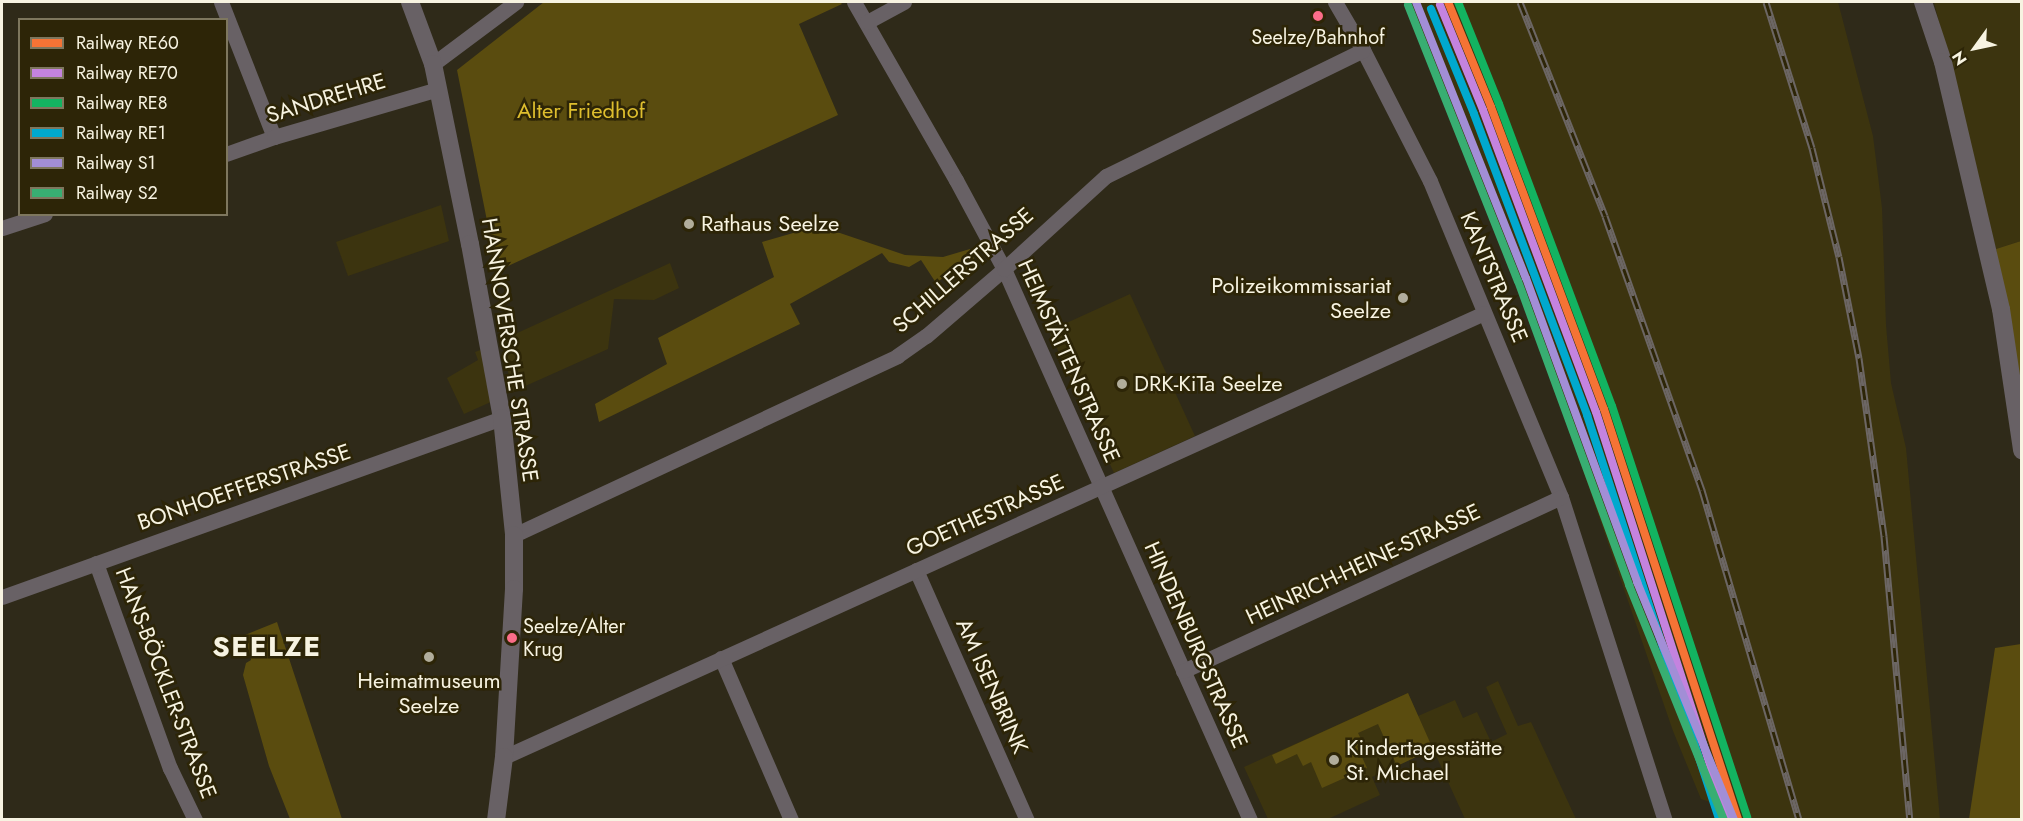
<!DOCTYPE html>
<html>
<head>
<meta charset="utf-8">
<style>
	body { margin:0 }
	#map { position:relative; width:2023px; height:821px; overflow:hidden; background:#2f2a19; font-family:Jost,sans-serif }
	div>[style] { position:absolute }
	.built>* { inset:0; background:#3c340f }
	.green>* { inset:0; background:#5a4c0f }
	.minor>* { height:15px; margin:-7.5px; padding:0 7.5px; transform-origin:7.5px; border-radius:7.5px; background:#686165 }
	.tertiary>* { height:18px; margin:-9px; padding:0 9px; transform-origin:9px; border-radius:9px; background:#686165 }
	.rail>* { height:7px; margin-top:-3.5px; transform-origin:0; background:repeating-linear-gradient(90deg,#2d2507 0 14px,#6c6664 0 28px); box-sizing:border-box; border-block:2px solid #6c6664 }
	.rail-1>* { height:8px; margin:-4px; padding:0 4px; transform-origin:4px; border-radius:4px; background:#f57335 }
	.rail-2>* { height:8px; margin:-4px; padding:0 4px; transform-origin:4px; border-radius:4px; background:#c483df }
	.rail-3>* { height:8px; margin:-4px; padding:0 4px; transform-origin:4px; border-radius:4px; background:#13b361 }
	.rail-4>* { height:8px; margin:-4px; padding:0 4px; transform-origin:4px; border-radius:4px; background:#00a9ce }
	.rail-5>* { height:8px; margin:-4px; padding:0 4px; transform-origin:4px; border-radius:4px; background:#a28ed6 }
	.rail-6>* { height:8px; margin:-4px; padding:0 4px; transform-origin:4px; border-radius:4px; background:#38ae72 }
	.dots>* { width:16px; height:16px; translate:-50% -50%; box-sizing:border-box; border:3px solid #2d2507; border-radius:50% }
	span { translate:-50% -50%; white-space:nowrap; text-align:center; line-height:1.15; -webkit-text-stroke:5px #2d2507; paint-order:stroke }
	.bus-label { font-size:20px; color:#f7f3e1 }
	.left { translate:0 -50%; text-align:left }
	.street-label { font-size:22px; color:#f7f3e1 }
	.park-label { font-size:22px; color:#debe2e }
	.poi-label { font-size:22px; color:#f7f3e1 }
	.right { translate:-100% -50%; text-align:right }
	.district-label { font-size:28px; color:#f7f3e1; font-weight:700; letter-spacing:1.5px }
	.frame { position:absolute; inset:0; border:3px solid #f7f3e1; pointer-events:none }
	.legend { position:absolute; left:18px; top:18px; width:210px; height:198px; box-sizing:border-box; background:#2d2507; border:2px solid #7e775e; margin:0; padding:8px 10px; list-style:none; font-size:18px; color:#f7f3e1 }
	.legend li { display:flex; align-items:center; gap:12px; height:30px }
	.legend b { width:30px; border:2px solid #7e775e }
	.north { position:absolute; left:1945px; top:18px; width:60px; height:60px; -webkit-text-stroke:4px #2d2507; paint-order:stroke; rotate:237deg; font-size:16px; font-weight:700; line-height:24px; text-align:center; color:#f7f3e1 }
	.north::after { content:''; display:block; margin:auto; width:21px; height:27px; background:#f7f3e1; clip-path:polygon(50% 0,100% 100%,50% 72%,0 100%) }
</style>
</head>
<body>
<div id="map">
	<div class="built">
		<div style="clip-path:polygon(1406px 2px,1838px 2px,1873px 136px,1882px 208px,1886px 325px,1891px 383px,1906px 448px,1940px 819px,1715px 819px,1710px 802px,1701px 799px,1673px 731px,1514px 271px)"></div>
		<div style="clip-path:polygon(1934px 2px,2021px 2px,2021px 241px,1996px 249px)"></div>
		<div style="clip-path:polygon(441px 205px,449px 241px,348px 276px,336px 242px)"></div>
		<div style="clip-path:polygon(670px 263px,679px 288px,654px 300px,614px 299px,608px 349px,512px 392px,502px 340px)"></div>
		<div style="clip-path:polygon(1130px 294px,1195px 436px,1114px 473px,1049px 331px)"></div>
		<div style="clip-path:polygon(483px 349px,493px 401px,464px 414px,447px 378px,478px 360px,475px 352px)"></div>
		<div style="clip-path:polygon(1498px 681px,1518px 726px,1531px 722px,1576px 819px,1465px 819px,1433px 749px,1372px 777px,1380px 795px,1328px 819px,1268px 819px,1244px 767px,1408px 693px,1418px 716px,1455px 700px,1463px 718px,1477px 712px,1491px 742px,1507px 734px,1486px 687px)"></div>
	</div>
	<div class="green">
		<div style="clip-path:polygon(544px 2px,840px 2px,842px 4px,799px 24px,838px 115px,497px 271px,457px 70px)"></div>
		<div style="clip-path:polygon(807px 229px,840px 233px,905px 255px,943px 257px,970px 249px,976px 264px,965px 271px,959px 266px,936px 283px,921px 260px,909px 267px,889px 262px,882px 253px,790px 304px,800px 324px,599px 422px,595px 404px,667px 364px,658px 338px,774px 277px,762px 242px)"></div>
		<div style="clip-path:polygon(2021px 241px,2021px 405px,1996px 249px)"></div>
		<div style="clip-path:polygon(277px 622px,342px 819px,290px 819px,269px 766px,243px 675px,246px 663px,251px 660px,245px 635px)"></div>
		<div style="clip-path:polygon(2021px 644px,2021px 819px,1969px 819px,1995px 648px)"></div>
		<div style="clip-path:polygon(1408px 693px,1433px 749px,1397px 766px,1378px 724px,1358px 733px,1363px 743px,1357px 746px,1367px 768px,1322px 788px,1311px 762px,1303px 766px,1297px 754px,1276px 764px,1272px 755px)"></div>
	</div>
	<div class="minor">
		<div style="left:221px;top:2px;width:145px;rotate:68.6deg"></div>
		<div style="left:854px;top:2px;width:205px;rotate:60.2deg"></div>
		<div style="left:956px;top:180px;width:101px;rotate:61.7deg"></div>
		<div style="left:1004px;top:269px;width:603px;rotate:65.94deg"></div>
		<div style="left:1335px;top:2px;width:56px;rotate:59.7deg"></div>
		<div style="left:1363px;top:50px;width:147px;rotate:62.9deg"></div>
		<div style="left:1430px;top:181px;width:342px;rotate:67.5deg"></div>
		<div style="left:1561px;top:497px;width:339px;rotate:72.2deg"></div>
		<div style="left:867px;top:22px;width:42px;rotate:-28.4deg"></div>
		<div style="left:433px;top:64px;width:104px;rotate:-36.8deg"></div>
		<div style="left:226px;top:154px;width:51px;rotate:-19.5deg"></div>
		<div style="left:274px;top:137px;width:171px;rotate:-16.3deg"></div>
		<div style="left:2px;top:228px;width:45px;rotate:-18deg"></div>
		<div style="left:514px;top:535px;width:423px;rotate:-25deg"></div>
		<div style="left:897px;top:356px;width:35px;rotate:-35deg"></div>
		<div style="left:926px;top:336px;width:103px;rotate:-40.7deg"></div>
		<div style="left:1004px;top:269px;width:138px;rotate:-42.4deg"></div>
		<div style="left:1106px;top:176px;width:286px;rotate:-26.1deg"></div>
		<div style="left:96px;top:563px;width:218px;rotate:70.2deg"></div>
		<div style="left:170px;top:768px;width:58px;rotate:64.3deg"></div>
		<div style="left:916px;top:570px;width:274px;rotate:66.1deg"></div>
		<div style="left:2px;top:597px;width:531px;rotate:-19.7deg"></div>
		<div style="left:721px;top:658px;width:176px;rotate:66.6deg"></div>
		<div style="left:1183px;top:671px;width:416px;rotate:-24.7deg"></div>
		<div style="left:504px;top:757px;width:1076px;rotate:-24.37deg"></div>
	</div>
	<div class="tertiary">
		<div style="left:410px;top:2px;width:66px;rotate:69.6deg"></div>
		<div style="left:433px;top:64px;width:184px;rotate:78.4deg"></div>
		<div style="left:470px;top:244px;width:177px;rotate:79.6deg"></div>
		<div style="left:502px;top:418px;width:118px;rotate:84.1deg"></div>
		<div style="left:514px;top:535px;width:54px;rotate:90deg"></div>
		<div style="left:514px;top:589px;width:168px;rotate:93.4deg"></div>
		<div style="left:504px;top:757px;width:64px;rotate:97.2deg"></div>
		<div style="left:1923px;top:2px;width:63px;rotate:71.6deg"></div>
		<div style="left:1943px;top:62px;width:254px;rotate:76.8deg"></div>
		<div style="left:2001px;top:309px;width:143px;rotate:81.5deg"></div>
	</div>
	<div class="rail">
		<div style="left:1520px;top:2px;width:230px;rotate:68.3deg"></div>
		<div style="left:1605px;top:216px;width:291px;rotate:70.5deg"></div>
		<div style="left:1702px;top:490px;width:344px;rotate:73.6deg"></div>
		<div style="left:1766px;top:2px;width:153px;rotate:72.5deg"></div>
		<div style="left:1812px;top:148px;width:112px;rotate:76.1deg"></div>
		<div style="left:1839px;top:257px;width:103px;rotate:78.8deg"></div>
		<div style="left:1859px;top:358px;width:180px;rotate:82deg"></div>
		<div style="left:1884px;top:536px;width:285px;rotate:84.8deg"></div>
	</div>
	<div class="rail-1">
		<div style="left:1448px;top:2px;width:113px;rotate:67.7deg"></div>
		<div style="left:1491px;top:107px;width:322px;rotate:69.5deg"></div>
		<div style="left:1604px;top:409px;width:432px;rotate:71.9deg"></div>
	</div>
	<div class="rail-2">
		<div style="left:1440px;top:5px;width:113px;rotate:67.7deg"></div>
		<div style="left:1483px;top:110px;width:322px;rotate:69.5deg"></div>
		<div style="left:1596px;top:412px;width:429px;rotate:72.1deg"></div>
	</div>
	<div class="rail-3">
		<div style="left:1458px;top:2px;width:110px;rotate:68.1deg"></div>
		<div style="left:1499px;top:104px;width:322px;rotate:69.5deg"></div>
		<div style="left:1612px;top:406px;width:433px;rotate:71.8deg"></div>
	</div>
	<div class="rail-4">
		<div style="left:1431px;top:9px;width:113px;rotate:67.7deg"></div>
		<div style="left:1474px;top:114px;width:322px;rotate:69.4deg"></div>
		<div style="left:1587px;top:415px;width:426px;rotate:71.9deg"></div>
	</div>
	<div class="rail-5">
		<div style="left:1416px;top:2px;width:297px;rotate:68.3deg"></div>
		<div style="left:1526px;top:278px;width:324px;rotate:69.9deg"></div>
		<div style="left:1637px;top:582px;width:257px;rotate:67.8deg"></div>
	</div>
	<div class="rail-6">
		<div style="left:1408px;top:5px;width:297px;rotate:68.3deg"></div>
		<div style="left:1518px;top:281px;width:324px;rotate:69.9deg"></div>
		<div style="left:1629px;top:585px;width:253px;rotate:68deg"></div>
	</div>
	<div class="dots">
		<div style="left:1318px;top:16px;background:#fb6d88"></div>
		<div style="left:689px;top:224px;background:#b1ad9b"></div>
		<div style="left:1403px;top:298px;background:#b1ad9b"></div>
		<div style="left:1122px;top:384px;background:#b1ad9b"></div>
		<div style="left:512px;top:638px;background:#fb6d88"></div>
		<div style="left:429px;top:657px;background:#b1ad9b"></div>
		<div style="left:1334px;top:760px;background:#b1ad9b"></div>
	</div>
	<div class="bus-label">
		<span style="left:1318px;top:37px">Seelze/Bahnhof</span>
		<span class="left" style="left:523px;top:638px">Seelze/Alter<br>Krug</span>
	</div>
	<div class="street-label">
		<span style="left:326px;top:98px;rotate:-17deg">SANDREHRE</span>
		<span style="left:963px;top:270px;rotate:-41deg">SCHILLERSTRASSE</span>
		<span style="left:1494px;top:277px;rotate:67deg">KANTSTRASSE</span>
		<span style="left:510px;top:350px;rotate:81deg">HANNOVERSCHE STRASSE</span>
		<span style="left:1069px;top:361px;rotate:66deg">HEIMSTÄTTENSTRASSE</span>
		<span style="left:244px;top:487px;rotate:-19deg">BONHOEFFERSTRASSE</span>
		<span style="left:985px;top:515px;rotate:-24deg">GOETHESTRASSE</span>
		<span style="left:1363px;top:564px;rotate:-25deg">HEINRICH-HEINE-STRASSE</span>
		<span style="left:1196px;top:645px;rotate:66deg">HINDENBURGSTRASSE</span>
		<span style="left:166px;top:683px;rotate:69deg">HANS-BÖCKLER-STRASSE</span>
		<span style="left:992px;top:686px;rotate:66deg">AM ISENBRINK</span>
	</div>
	<div class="park-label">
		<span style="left:581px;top:111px">Alter Friedhof</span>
	</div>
	<div class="poi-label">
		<span class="left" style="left:701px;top:224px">Rathaus Seelze</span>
		<span class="right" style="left:1391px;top:298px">Polizeikommissariat<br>Seelze</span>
		<span class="left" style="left:1134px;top:384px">DRK-KiTa Seelze</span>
		<span style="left:429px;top:693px">Heimatmuseum<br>Seelze</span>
		<span class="left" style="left:1346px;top:760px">Kindertagesstätte<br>St. Michael</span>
	</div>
	<div class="district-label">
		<span style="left:267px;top:647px">SEELZE</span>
	</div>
	<div class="frame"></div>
	<ul class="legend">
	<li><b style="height:8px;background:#f57335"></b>Railway RE60</li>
	<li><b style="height:8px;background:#c483df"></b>Railway RE70</li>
	<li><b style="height:8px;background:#13b361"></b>Railway RE8</li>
	<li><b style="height:8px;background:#00a9ce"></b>Railway RE1</li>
	<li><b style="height:8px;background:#a28ed6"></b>Railway S1</li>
	<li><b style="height:8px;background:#38ae72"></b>Railway S2</li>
	</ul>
	<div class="north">N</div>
</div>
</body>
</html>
